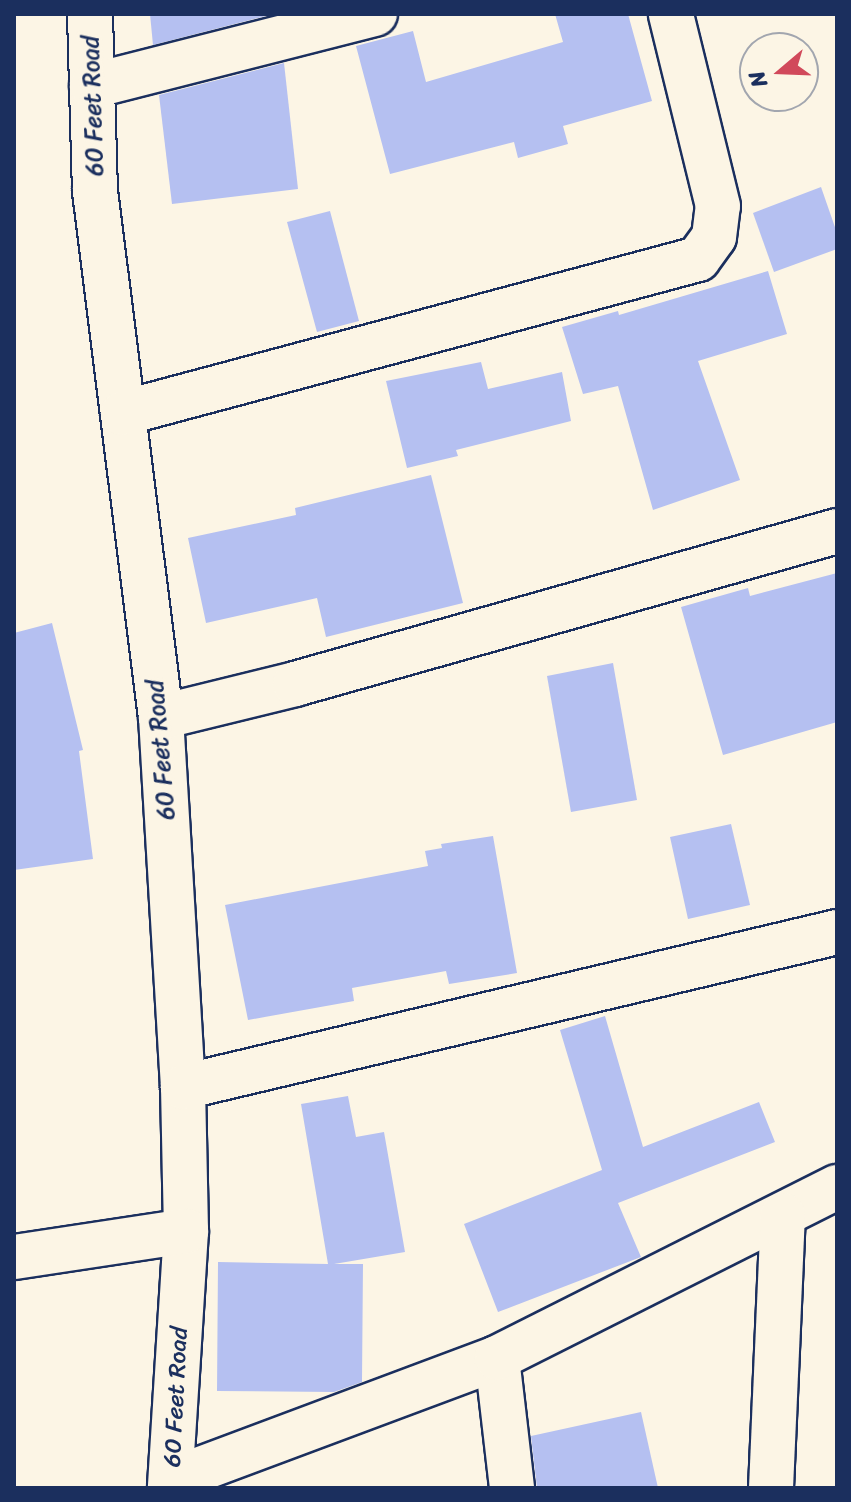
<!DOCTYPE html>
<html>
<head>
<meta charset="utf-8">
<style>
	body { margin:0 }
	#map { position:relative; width:851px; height:1502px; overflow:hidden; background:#fcf5e5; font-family:Sriracha,sans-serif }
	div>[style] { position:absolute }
	.building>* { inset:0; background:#b5c0f1 }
	.roads { filter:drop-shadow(2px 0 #1b2f5e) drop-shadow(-2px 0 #1b2f5e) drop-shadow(0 2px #1b2f5e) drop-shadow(0 -2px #1b2f5e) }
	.minor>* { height:44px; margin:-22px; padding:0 22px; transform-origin:22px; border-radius:22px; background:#fcf5e5 }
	span { translate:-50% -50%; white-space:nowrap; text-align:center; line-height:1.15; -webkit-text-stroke:7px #fcf5e5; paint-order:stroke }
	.street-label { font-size:24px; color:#1b2f5e }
	.frame { position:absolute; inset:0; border:16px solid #1b2f5e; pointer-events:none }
	.north { position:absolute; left:739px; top:32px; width:80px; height:80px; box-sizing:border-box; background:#fcf5e5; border:2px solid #a2a6af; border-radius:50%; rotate:251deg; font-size:22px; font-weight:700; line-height:32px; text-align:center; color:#1b2f5e }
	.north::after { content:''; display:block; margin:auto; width:28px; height:36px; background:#d1495b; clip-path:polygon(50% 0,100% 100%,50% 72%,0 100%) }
</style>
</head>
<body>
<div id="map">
	<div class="building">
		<div style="clip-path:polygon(150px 14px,274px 14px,153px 45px)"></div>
		<div style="clip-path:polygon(555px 14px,628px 14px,652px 101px,563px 126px,568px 144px,518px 158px,514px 142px,390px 174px,356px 46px,413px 31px,426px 82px,563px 42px)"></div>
		<div style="clip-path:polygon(284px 63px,298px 189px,172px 204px,159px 95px)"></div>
		<div style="clip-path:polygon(821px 187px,837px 233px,837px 249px,774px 272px,753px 213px)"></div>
		<div style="clip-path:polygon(330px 211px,359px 321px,317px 332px,287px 222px)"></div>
		<div style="clip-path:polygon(768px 271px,787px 334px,698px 361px,740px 480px,653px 510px,618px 386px,583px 394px,562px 327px,618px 311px,619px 315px)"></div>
		<div style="clip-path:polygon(481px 362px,488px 389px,562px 372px,571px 421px,456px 450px,458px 456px,407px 468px,386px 381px)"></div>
		<div style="clip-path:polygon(431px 475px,463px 603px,326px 637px,317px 598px,206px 623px,188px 538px,296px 515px,295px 508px)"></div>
		<div style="clip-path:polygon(837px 573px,837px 722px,723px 755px,681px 607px,748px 588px,750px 596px)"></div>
		<div style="clip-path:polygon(52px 623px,83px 750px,79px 751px,93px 859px,14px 870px,14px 633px)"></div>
		<div style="clip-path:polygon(613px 663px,637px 800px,571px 812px,547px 676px)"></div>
		<div style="clip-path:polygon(731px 824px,750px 905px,688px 919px,670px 837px)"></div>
		<div style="clip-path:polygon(493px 836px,517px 973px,449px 984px,446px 971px,352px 988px,354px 1001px,248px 1020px,225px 905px,428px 866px,425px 851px,442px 848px,441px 844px)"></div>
		<div style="clip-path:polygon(605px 1016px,643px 1147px,759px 1102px,775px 1142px,618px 1203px,641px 1257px,498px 1312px,464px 1224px,602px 1170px,560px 1030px)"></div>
		<div style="clip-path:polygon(348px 1096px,356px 1137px,384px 1132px,405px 1252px,334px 1264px,363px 1264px,362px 1382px,334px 1392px,217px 1391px,218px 1262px,328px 1264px,301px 1104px)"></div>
		<div style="clip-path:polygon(641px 1412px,658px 1488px,537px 1488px,531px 1436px)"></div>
	</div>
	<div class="roads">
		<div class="minor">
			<div style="left:90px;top:14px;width:177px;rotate:88.4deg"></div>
			<div style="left:95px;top:191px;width:530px;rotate:82.85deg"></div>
			<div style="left:161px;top:717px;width:371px;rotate:86.6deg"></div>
			<div style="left:183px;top:1087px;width:144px;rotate:88.8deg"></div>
			<div style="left:186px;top:1231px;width:257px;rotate:93.6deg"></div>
			<div style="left:92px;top:86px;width:292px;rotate:-14.3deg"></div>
			<div style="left:123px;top:413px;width:595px;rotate:-14.99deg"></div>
			<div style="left:698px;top:259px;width:27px;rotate:-54deg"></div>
			<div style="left:714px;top:237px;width:31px;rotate:-83deg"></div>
			<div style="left:718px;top:206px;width:198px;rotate:-103.8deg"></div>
			<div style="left:161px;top:717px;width:138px;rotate:-13.8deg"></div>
			<div style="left:295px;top:684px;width:563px;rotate:-15.76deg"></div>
			<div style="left:183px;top:1087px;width:672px;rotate:-13.33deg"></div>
			<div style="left:14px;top:1257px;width:174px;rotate:-8.6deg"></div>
			<div style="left:497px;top:1358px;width:131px;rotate:83.4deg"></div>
			<div style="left:171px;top:1480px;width:348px;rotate:-20.5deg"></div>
			<div style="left:497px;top:1358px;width:381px;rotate:-26.7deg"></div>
			<div style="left:771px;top:1488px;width:273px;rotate:-87.5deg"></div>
		</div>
	</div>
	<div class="street-label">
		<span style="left:93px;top:106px;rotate:-92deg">60 Feet Road</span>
		<span style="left:161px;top:750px;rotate:-95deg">60 Feet Road</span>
		<span style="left:176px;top:1397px;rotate:-87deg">60 Feet Road</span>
	</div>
	<div class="frame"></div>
	<div class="north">N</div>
</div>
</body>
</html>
